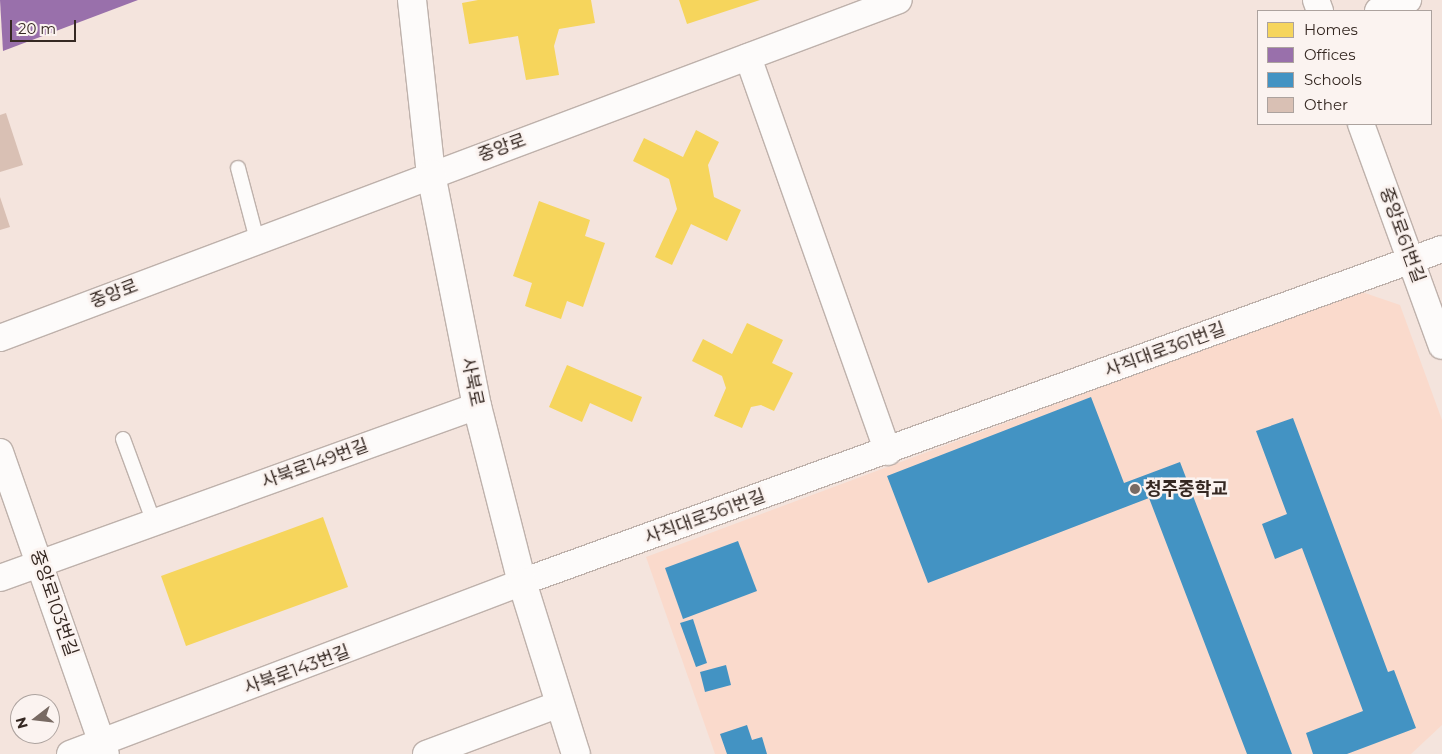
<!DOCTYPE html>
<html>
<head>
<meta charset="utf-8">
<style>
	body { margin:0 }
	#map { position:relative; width:1442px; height:754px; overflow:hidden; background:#f4e4dd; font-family:Montserrat,"Noto Sans KR",sans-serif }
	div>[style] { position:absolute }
	.built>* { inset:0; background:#fadacc }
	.homes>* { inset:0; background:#f6d55c }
	.offices>* { inset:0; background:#9970ab }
	.schools>* { inset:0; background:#4393c3 }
	.building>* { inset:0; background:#d9c0b4 }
	.roads { filter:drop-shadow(1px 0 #beb1ab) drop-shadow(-1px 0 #beb1ab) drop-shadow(0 1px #beb1ab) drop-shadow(0 -1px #beb1ab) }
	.lane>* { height:14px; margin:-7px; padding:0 7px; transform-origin:7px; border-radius:7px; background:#fdfbfa }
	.street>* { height:26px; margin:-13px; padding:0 13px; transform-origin:13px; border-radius:13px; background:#fdfbfa }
	.secondary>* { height:28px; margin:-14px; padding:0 14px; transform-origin:14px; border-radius:14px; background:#fdfbfa }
	.dots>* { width:14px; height:14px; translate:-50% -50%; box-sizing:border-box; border:2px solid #fbf3f0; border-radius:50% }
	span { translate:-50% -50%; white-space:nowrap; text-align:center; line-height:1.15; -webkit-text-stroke:5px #fbf3f0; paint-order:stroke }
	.street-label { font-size:18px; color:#352822 }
	.poi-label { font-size:18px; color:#352822; font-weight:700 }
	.left { translate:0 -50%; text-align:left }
	.legend { position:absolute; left:1257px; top:10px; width:175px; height:115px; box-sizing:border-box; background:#fbf3f0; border:1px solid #aca29e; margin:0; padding:6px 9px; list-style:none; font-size:15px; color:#352822 }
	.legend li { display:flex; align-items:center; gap:10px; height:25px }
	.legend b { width:25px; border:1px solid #aca29e }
	.north { position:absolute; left:10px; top:694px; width:50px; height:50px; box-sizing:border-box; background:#fbf3f0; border:1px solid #aca29e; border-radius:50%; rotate:254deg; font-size:14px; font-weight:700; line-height:20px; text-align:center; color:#352822 }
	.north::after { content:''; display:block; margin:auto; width:18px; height:22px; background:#786a63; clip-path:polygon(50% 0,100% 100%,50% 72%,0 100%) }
	.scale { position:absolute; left:10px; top:20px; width:66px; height:22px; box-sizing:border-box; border:2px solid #352822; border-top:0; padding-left:6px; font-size:15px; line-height:18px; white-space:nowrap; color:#352822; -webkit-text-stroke:4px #fbf3f0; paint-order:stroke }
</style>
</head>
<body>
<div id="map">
	<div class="built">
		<div style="clip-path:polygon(1359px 291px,1400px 305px,1442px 420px,1442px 725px,1411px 754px,715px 754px,646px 557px)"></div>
	</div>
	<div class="homes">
		<div style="clip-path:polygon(478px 0,591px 0,595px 23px,559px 29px,554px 46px,559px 75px,526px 80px,518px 36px,469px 44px,462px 3px)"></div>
		<div style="clip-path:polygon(679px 0,760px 0,687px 24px)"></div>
		<div style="clip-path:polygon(696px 130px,719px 142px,708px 165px,714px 197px,741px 210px,727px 241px,691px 224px,672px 265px,655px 257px,677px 209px,669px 179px,633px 161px,644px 138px,683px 157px)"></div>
		<div style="clip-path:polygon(539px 201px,590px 220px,585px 236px,605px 243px,583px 307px,567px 301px,561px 319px,525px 306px,532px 283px,513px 276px)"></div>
		<div style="clip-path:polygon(747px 323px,783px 340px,772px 363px,793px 373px,774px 411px,761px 405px,751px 407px,742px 428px,714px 416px,726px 388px,722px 376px,692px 361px,703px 339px,732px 354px)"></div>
		<div style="clip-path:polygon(567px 365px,642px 397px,632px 422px,590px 403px,582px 422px,549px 407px)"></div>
		<div style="clip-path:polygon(323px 517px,348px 587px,186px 646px,161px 576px)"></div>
	</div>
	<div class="offices">
		<div style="clip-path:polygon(0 0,138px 0,3px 51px)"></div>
	</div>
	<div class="schools">
		<div style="clip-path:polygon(1091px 397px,1124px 483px,1180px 462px,1292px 754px,1247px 754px,1149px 498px,928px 583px,887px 476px)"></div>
		<div style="clip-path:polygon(1293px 418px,1388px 672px,1394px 670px,1416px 728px,1347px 754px,1313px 754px,1306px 733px,1363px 711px,1302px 548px,1275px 559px,1262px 524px,1287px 514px,1256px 431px)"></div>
		<div style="clip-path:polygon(738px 541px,757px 591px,683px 619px,665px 568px)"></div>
		<div style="clip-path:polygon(693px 619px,707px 663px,696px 667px,680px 623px)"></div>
		<div style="clip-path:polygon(726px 665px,731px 685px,705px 692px,700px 672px)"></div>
		<div style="clip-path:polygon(747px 725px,752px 740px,762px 737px,767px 754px,727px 754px,720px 734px)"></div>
	</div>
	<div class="building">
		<div style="clip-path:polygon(6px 113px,23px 165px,0 172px,0 115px)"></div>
		<div style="clip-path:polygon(0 197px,10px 227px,0 230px)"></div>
	</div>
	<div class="roads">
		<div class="lane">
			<div style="left:238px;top:168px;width:74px;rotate:75.2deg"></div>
			<div style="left:123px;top:439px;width:90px;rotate:69.7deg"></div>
		</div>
		<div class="street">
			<div style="left:1316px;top:0;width:12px;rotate:70deg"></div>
			<div style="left:1378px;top:11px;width:32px;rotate:-20deg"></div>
			<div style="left:748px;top:57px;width:419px;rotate:70.5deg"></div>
			<div style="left:1361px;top:124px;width:236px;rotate:70deg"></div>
			<div style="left:0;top:338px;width:960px;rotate:-20.6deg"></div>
			<div style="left:0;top:452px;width:320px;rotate:70.7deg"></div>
			<div style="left:0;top:578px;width:507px;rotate:-19.83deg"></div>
			<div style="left:70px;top:754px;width:484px;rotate:-20.8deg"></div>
			<div style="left:522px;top:582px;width:978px;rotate:-19.9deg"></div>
			<div style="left:426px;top:754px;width:143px;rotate:-20.5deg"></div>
		</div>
		<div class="secondary">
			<div style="left:412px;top:0;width:175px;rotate:83.8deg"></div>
			<div style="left:431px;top:174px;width:237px;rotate:78.8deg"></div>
			<div style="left:477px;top:406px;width:182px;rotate:75.7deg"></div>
			<div style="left:522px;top:582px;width:180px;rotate:72.6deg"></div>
		</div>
	</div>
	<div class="dots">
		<div style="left:1135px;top:489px;background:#786a63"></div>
	</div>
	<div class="street-label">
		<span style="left:502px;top:148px;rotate:-20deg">중앙로</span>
		<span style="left:1402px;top:235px;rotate:70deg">중앙로61번길</span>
		<span style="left:114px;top:294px;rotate:-21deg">중앙로</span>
		<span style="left:1165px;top:350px;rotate:-20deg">사직대로361번길</span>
		<span style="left:472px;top:382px;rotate:78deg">사북로</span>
		<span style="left:315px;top:464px;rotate:-20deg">사북로149번길</span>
		<span style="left:705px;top:517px;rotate:-20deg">사직대로361번길</span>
		<span style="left:54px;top:603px;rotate:71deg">중앙로103번길</span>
		<span style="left:297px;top:670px;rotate:-20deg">사북로143번길</span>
	</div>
	<div class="poi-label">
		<span class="left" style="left:1145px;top:489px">청주중학교</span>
	</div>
	<ul class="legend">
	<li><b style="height:14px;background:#f6d55c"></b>Homes</li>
	<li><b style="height:14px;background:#9970ab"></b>Offices</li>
	<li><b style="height:14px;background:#4393c3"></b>Schools</li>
	<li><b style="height:14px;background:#d9c0b4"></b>Other</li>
	</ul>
	<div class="north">N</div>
	<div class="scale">20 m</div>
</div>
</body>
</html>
